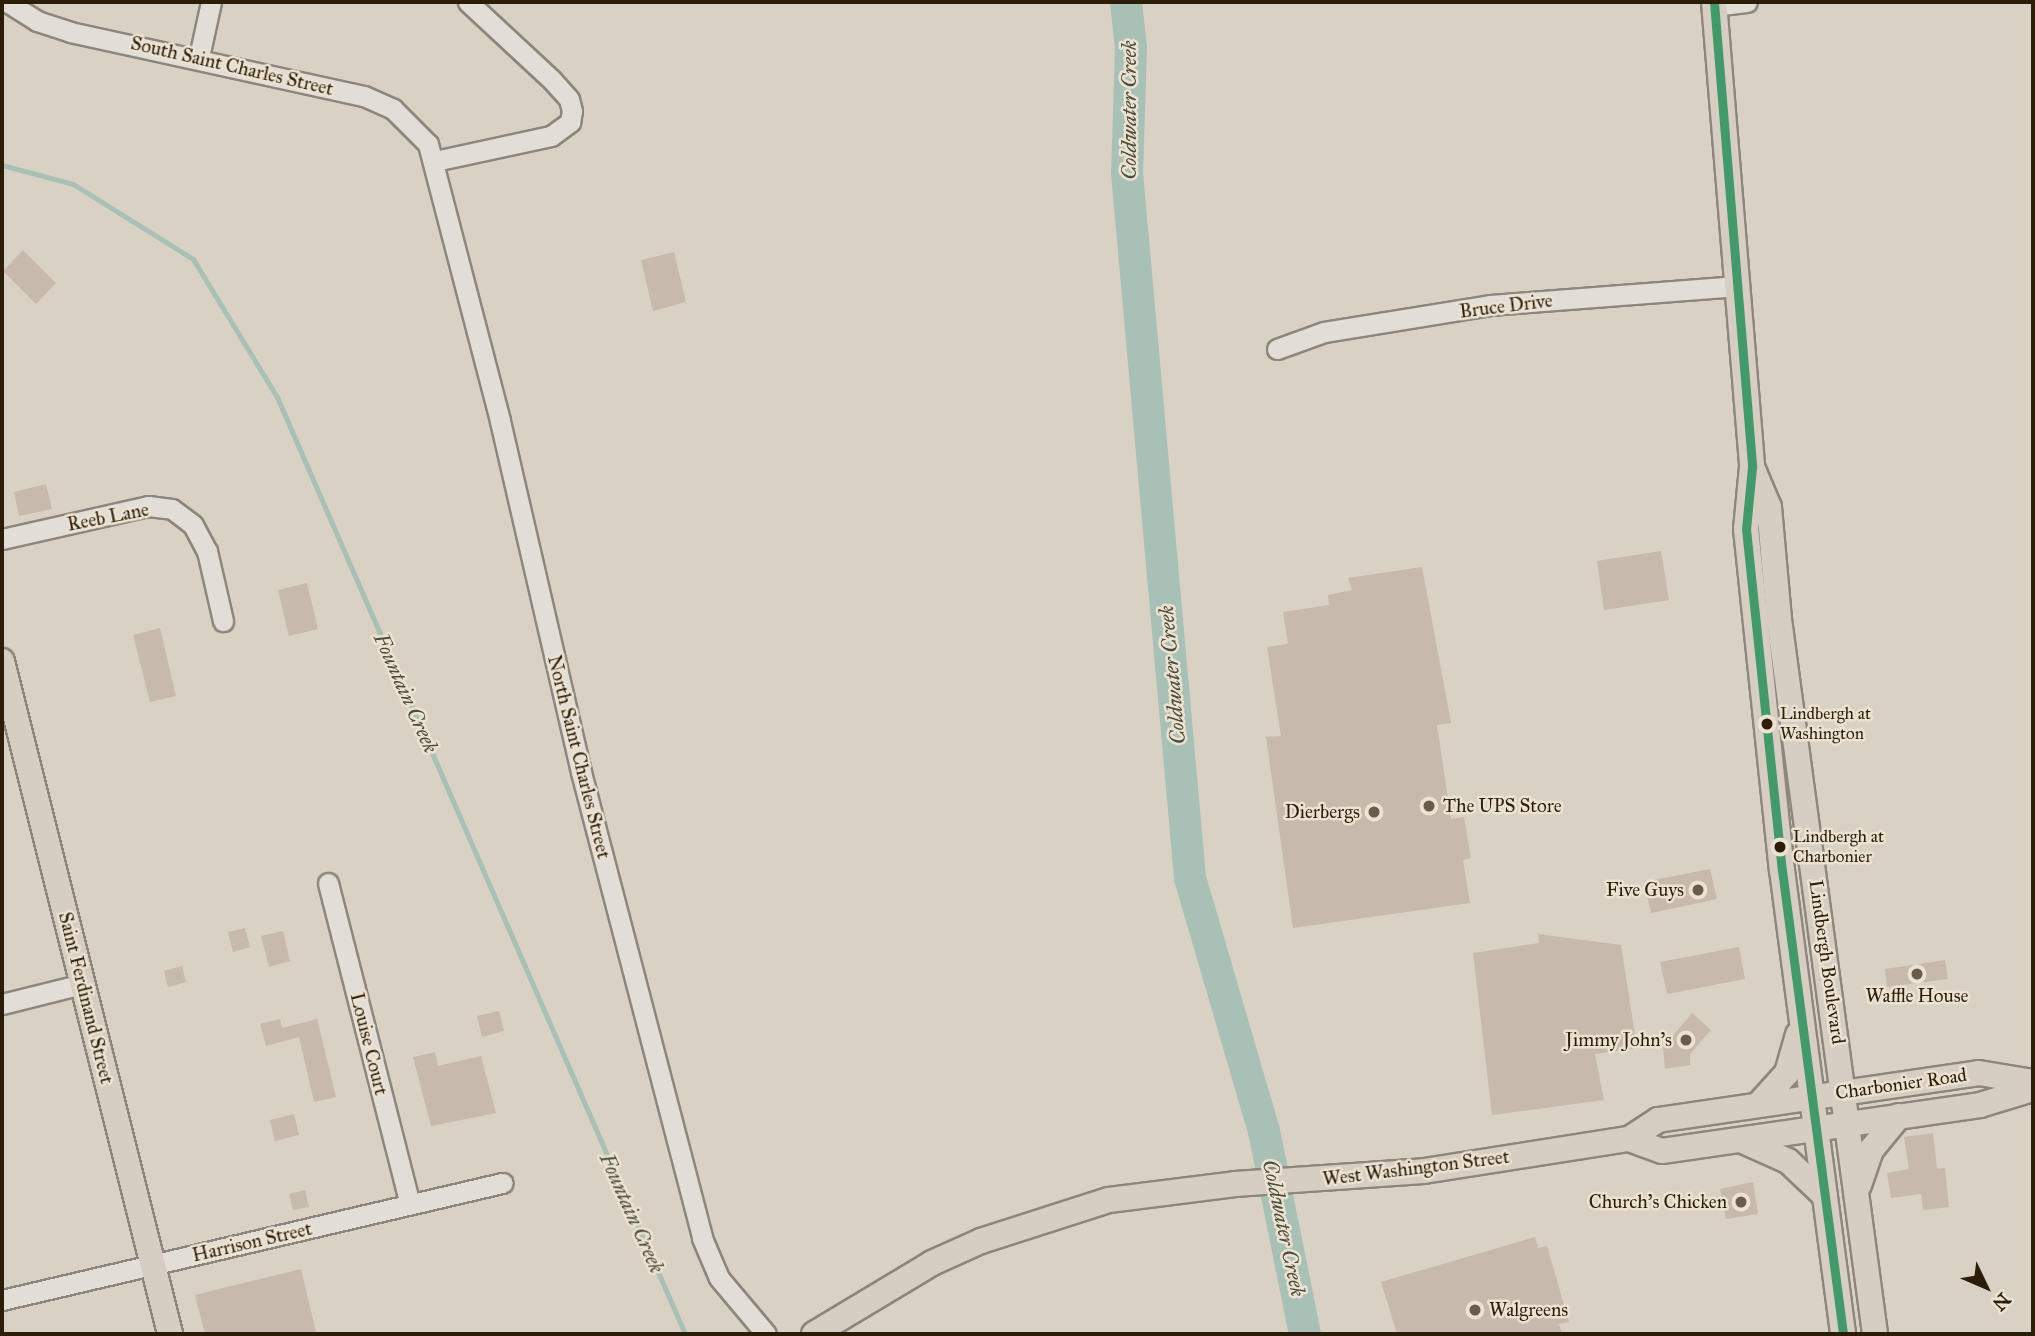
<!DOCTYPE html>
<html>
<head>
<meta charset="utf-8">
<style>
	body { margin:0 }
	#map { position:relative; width:2035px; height:1336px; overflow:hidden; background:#d9d1c3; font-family:"IM FELL Great Primer",serif }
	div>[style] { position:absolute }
	.stream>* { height:5px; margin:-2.5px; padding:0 2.5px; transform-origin:2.5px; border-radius:2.5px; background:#a9c0b6 }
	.river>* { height:32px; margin:-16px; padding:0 16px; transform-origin:16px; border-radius:16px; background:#a9c0b6 }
	.building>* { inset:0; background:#c7b9ac }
	.roads { filter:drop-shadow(2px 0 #8d867c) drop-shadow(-2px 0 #8d867c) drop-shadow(0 2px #8d867c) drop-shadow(0 -2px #8d867c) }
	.minor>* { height:19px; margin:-9.5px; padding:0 9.5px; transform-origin:9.5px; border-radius:9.5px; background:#e2ded7 }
	.major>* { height:24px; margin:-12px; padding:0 12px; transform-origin:12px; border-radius:12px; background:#d6cec2 }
	.bus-1>* { height:9px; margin:-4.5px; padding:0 4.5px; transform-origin:4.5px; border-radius:4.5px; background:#44996b }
	.dots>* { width:19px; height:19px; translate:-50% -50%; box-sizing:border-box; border:4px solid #ece2d2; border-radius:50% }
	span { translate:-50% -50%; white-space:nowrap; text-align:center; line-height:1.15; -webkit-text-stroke:5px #ece2d2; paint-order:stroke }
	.bus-label { font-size:17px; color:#2c1d09 }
	.left { translate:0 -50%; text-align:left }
	.street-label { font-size:19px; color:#2c1d09 }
	.poi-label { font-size:19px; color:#2c1d09 }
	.right { translate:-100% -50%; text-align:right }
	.water-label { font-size:21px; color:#4c4c3b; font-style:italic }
	.frame { position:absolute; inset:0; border:4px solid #2c1d09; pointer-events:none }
	.north { position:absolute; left:1951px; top:1252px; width:70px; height:70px; -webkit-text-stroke:5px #ece2d2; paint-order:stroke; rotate:134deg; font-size:19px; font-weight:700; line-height:28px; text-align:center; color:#2c1d09 }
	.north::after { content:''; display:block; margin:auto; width:24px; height:32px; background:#2c1d09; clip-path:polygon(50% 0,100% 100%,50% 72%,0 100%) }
</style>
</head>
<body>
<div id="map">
	<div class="stream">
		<div style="left:2px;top:165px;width:73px;rotate:15deg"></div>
		<div style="left:73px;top:184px;width:142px;rotate:32deg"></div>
		<div style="left:193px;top:259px;width:162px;rotate:58.7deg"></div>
		<div style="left:277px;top:397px;width:1022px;rotate:66.47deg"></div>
	</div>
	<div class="river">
		<div style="left:1126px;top:2px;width:46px;rotate:83.8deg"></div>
		<div style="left:1131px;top:48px;width:125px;rotate:91.8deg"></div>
		<div style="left:1127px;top:173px;width:708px;rotate:84.89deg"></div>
		<div style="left:1190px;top:878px;width:264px;rotate:73.7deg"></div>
		<div style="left:1264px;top:1131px;width:207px;rotate:78.6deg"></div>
	</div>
	<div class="building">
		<div style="clip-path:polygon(23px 250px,56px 283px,36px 304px,3px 271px)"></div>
		<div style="clip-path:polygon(674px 252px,686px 302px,653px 311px,641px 260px)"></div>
		<div style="clip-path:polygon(46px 484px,52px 509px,19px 516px,14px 492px)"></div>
		<div style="clip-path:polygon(1661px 551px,1669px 600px,1604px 610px,1597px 561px)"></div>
		<div style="clip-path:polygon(1422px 567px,1451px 723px,1437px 725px,1451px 819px,1464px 817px,1471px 858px,1463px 860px,1470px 903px,1293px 928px,1266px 737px,1281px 736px,1267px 647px,1288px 644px,1283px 612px,1329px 605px,1328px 595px,1352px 590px,1348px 578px)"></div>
		<div style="clip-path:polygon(307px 583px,318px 629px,289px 636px,278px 590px)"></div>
		<div style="clip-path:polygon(160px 628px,176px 696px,150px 702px,133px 635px)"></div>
		<div style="clip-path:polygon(1710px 869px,1717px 899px,1651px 913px,1644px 882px)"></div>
		<div style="clip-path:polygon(245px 928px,250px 947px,233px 952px,228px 932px)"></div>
		<div style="clip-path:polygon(283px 931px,290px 961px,269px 967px,261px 936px)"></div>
		<div style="clip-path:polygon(1538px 934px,1621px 945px,1637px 1048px,1595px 1054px,1604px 1100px,1492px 1115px,1473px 953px,1539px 943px)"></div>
		<div style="clip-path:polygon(1739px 947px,1745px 979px,1667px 994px,1660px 962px)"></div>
		<div style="clip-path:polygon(1945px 960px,1948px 979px,1887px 987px,1885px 969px)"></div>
		<div style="clip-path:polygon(182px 966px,186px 982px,168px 987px,164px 971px)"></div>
		<div style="clip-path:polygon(499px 1011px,504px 1031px,482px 1037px,477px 1016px)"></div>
		<div style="clip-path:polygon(1692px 1013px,1711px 1030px,1690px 1054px,1690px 1065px,1665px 1069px,1663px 1048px)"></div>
		<div style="clip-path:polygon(280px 1019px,282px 1028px,317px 1019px,336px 1097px,314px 1102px,299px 1037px,266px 1046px,260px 1024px)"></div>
		<div style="clip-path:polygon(435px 1052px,438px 1066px,481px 1056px,496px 1113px,431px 1126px,413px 1057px)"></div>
		<div style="clip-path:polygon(294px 1114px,299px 1135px,275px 1141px,270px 1120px)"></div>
		<div style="clip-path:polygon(1933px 1133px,1937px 1169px,1945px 1168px,1949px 1207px,1923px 1210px,1921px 1194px,1891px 1198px,1887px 1173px,1909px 1169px,1904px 1137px)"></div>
		<div style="clip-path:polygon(1753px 1182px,1758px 1214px,1726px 1219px,1720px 1189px)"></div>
		<div style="clip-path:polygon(305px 1190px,309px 1207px,293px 1210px,289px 1194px)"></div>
		<div style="clip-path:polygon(1535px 1237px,1538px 1248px,1547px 1246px,1569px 1322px,1559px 1324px,1562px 1334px,1397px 1334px,1381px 1282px)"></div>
		<div style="clip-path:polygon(301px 1269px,316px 1332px,205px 1334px,195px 1295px)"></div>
	</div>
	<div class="roads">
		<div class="minor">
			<div style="left:7px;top:2px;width:36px;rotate:32deg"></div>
			<div style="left:37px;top:21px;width:35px;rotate:18deg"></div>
			<div style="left:70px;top:32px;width:301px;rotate:12.3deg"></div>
			<div style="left:364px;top:96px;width:32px;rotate:24deg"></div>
			<div style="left:393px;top:109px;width:49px;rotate:45deg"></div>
			<div style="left:428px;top:144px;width:286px;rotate:75.4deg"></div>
			<div style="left:500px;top:421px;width:360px;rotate:77deg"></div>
			<div style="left:581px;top:772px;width:481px;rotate:75.4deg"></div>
			<div style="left:702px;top:1238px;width:43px;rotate:67deg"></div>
			<div style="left:719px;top:1278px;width:73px;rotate:50deg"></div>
			<div style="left:1715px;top:6px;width:32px;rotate:-7deg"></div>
			<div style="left:199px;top:57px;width:56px;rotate:-77.7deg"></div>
			<div style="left:435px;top:161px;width:119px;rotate:-12.2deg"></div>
			<div style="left:551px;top:136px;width:24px;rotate:-36deg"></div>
			<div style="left:570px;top:122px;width:11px;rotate:-80deg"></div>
			<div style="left:572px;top:111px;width:12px;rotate:-104deg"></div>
			<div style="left:569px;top:99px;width:25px;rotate:-132deg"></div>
			<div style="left:552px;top:80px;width:115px;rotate:-137.1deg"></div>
			<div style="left:1277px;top:349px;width:50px;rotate:-19.9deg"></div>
			<div style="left:1324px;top:332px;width:168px;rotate:-9.2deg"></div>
			<div style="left:1490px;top:305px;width:249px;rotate:-4.4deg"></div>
			<div style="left:2px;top:539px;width:150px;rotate:-12.7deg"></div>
			<div style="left:148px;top:506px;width:24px;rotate:7deg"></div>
			<div style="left:172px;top:509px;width:26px;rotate:37deg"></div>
			<div style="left:193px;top:525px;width:30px;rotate:62deg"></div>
			<div style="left:207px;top:551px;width:72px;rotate:77.1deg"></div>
			<div style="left:328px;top:883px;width:331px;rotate:75.7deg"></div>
			<div style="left:2px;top:1004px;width:82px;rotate:-14deg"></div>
			<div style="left:2px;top:1300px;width:514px;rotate:-13.17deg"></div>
		</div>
		<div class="major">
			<div style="left:1714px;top:2px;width:467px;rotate:85.3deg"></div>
			<div style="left:1752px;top:467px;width:62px;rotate:95.5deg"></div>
			<div style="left:1746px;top:529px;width:343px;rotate:84deg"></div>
			<div style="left:1782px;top:870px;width:468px;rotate:82.5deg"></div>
			<div style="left:1752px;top:467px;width:43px;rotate:67deg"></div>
			<div style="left:1769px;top:507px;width:112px;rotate:84.9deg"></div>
			<div style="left:1779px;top:619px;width:721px;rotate:82.35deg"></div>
			<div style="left:2px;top:661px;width:694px;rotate:75.98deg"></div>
			<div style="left:1758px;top:1105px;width:43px;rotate:-47.8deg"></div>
			<div style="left:1787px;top:1073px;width:40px;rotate:-74deg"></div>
			<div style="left:1629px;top:1139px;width:35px;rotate:20deg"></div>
			<div style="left:1662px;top:1151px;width:321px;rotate:-8.2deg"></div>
			<div style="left:1980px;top:1105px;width:55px;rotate:-16.8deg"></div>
			<div style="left:1743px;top:1141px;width:49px;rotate:24deg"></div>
			<div style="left:1788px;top:1161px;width:51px;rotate:43.4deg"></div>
			<div style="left:1859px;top:1185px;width:37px;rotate:-71deg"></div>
			<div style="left:1871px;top:1150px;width:44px;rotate:-50.5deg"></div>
			<div style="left:814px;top:1334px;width:138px;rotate:-31deg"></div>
			<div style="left:932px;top:1263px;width:54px;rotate:-24.2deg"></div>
			<div style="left:981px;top:1241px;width:134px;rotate:-17.8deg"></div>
			<div style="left:1109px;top:1200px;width:127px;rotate:-7.2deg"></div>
			<div style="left:1235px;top:1184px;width:189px;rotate:-3.9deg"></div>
			<div style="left:1424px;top:1171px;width:207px;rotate:-8.9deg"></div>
			<div style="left:1629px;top:1139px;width:35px;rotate:-33deg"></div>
			<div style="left:1658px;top:1120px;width:324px;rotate:-8.3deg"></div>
			<div style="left:1979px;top:1073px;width:55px;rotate:9.5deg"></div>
		</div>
	</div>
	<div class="bus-1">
		<div style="left:1714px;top:2px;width:467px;rotate:85.3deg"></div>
		<div style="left:1752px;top:467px;width:62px;rotate:95.5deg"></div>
		<div style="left:1746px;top:529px;width:343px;rotate:84deg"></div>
		<div style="left:1782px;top:870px;width:468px;rotate:82.5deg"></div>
	</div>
	<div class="dots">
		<div style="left:1767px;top:724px;background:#2c1d09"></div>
		<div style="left:1429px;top:806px;background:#695c4a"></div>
		<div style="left:1374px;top:812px;background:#695c4a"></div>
		<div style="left:1780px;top:847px;background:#2c1d09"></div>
		<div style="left:1698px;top:890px;background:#695c4a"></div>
		<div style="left:1917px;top:974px;background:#695c4a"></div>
		<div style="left:1686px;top:1040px;background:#695c4a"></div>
		<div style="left:1741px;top:1202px;background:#695c4a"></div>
		<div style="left:1475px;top:1310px;background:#695c4a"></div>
	</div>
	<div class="bus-label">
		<span class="left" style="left:1780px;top:724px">Lindbergh at<br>Washington</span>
		<span class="left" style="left:1793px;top:847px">Lindbergh at<br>Charbonier</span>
	</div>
	<div class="street-label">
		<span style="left:232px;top:66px;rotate:13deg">South Saint Charles Street</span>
		<span style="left:1506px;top:306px;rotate:-7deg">Bruce Drive</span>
		<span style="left:108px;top:517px;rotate:-11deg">Reeb Lane</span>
		<span style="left:579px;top:757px;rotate:76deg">North Saint Charles Street</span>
		<span style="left:1827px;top:962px;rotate:82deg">Lindbergh Boulevard</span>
		<span style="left:86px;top:998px;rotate:76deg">Saint Ferdinand Street</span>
		<span style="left:369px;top:1044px;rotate:76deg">Louise Court</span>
		<span style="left:1901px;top:1084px;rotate:-8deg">Charbonier Road</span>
		<span style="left:1416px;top:1168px;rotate:-7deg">West Washington Street</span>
		<span style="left:252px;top:1242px;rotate:-13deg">Harrison Street</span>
	</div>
	<div class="poi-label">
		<span class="left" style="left:1443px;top:806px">The UPS Store</span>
		<span class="right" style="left:1360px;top:812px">Dierbergs</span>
		<span class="right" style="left:1684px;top:890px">Five Guys</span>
		<span style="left:1917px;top:996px">Waffle House</span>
		<span class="right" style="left:1672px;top:1040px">Jimmy John's</span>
		<span class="right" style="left:1727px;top:1202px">Church's Chicken</span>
		<span class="left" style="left:1489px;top:1310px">Walgreens</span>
	</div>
	<div class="water-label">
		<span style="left:1129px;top:110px;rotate:-90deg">Coldwater Creek</span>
		<span style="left:1172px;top:675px;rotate:-95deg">Coldwater Creek</span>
		<span style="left:406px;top:693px;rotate:66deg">Fountain Creek</span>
		<span style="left:632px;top:1213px;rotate:66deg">Fountain Creek</span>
		<span style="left:1284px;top:1228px;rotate:78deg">Coldwater Creek</span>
	</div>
	<div class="frame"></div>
	<div class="north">N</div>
</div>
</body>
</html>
